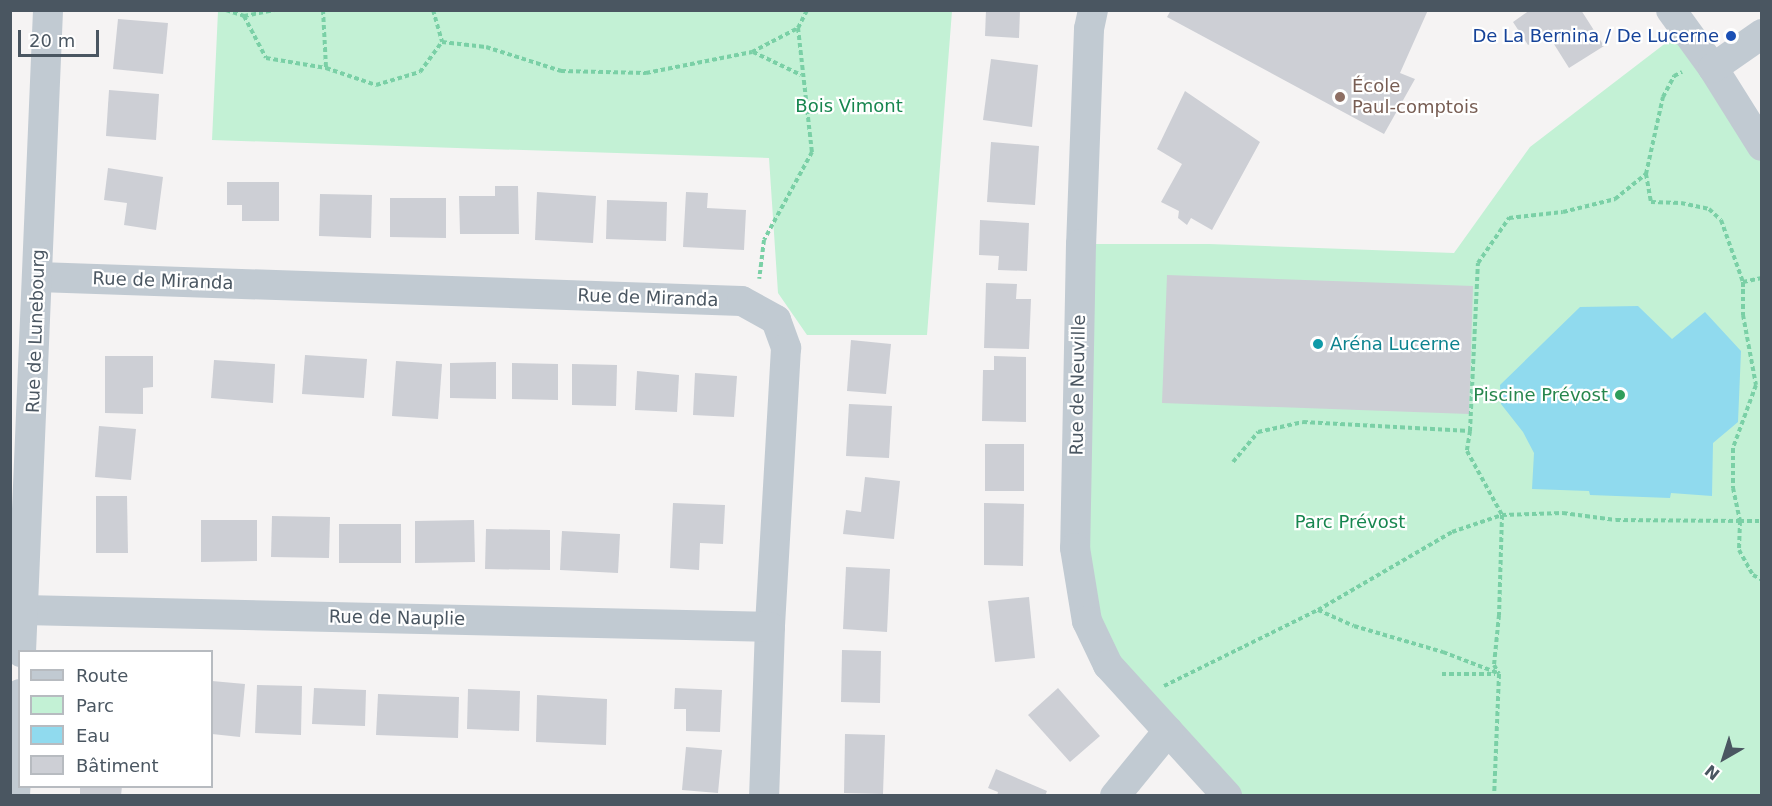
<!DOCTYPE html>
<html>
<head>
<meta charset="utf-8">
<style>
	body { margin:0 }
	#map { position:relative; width:1772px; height:806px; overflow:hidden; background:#f5f3f3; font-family:"DejaVu Sans",sans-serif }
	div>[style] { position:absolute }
	.green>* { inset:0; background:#c3f1d5 }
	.water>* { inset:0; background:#90daee }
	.building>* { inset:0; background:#cdcfd5 }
	.path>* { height:4px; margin-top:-2px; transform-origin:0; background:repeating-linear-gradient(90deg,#7ad0a6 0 4.5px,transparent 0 7.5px) }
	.minor>* { height:30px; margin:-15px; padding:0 15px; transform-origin:15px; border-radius:15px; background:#c1cad2 }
	.dots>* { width:16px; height:16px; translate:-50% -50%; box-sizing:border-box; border:3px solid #fff; border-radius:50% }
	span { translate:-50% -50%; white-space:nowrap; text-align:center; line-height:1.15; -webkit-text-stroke:4.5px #fff; paint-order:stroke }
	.transit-label { font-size:18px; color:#164399 }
	.right { translate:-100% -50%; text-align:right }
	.education-label { font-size:18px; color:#785e54 }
	.left { translate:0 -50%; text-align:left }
	.park-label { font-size:18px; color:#17864f }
	.street-label { font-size:18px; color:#4a5661 }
	.culture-label { font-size:18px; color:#0d838f }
	.leisure-label { font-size:18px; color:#27864d }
	.frame { position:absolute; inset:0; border:12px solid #4a5661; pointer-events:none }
	.legend { position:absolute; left:18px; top:650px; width:195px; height:138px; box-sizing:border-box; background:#fff; border:2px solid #b7bbc0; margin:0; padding:8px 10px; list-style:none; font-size:18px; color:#4a5661 }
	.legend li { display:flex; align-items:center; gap:12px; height:30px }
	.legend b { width:30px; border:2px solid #b7bbc0 }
	.north { position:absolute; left:1694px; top:728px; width:60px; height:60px; -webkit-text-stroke:4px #fff; paint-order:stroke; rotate:219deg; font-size:16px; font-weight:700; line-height:24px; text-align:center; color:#4a5661 }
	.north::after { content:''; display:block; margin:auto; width:21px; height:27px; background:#4a5661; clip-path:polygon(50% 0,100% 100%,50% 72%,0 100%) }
	.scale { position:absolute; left:18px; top:30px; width:81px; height:27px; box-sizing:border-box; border:3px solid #4a5661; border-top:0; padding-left:8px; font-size:18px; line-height:21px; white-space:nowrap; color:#4a5661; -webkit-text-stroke:4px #fff; paint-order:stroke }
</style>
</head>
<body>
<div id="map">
	<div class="green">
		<div style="clip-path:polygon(218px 11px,952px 11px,927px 335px,807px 335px,778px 293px,769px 158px,212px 140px)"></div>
		<div style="clip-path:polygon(1684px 29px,1761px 146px,1761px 795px,1227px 795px,1087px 621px,1081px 244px,1209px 244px,1454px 253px,1530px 147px)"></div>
	</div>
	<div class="water">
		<div style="clip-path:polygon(1638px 306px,1672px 339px,1705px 312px,1741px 351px,1738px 422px,1713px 443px,1712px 496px,1671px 493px,1670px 498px,1590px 495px,1589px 491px,1532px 489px,1534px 453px,1523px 432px,1501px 404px,1500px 385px,1580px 307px)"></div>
	</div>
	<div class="building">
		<div style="clip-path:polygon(986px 10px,1020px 10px,1019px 38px,985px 36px)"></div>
		<div style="clip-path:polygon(1171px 10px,1428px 10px,1400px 73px,1415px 79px,1384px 134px,1167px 17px)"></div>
		<div style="clip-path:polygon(1530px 10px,1581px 10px,1604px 46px,1569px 68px,1547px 33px,1528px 45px,1513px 22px)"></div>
		<div style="clip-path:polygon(118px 19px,168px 23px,163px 74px,113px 69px)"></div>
		<div style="clip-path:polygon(991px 59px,1038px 65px,1032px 127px,983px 120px)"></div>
		<div style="clip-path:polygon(109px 90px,159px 94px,156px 140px,106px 136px)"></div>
		<div style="clip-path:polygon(1185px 91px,1260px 142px,1212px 230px,1191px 218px,1187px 225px,1178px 218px,1179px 211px,1161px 202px,1182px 164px,1157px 149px)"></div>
		<div style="clip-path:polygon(991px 142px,1039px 146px,1035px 205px,987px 202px)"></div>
		<div style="clip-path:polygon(108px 168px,163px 177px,156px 230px,124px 225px,127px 203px,104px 200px)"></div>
		<div style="clip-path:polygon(227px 182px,279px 182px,279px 221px,242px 221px,242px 205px,227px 205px)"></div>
		<div style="clip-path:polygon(495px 186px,518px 186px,519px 234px,460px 234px,459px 196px,495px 196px)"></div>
		<div style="clip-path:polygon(537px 192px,596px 196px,593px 243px,535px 240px)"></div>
		<div style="clip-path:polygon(686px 192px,708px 193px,707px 208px,746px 210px,744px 250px,683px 247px)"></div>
		<div style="clip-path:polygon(320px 194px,372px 195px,371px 238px,319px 236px)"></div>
		<div style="clip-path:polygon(390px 198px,446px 198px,446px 238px,390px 237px)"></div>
		<div style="clip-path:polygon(607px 200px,667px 202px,666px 241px,606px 239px)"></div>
		<div style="clip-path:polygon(980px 220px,1029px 223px,1027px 271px,998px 270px,999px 256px,979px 255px)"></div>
		<div style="clip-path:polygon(1167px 275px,1473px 286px,1469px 414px,1162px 403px)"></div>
		<div style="clip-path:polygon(986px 283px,1017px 284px,1016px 299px,1031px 299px,1029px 349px,984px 348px)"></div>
		<div style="clip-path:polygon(851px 340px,891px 344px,886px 394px,847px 391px)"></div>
		<div style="clip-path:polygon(305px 355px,367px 359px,364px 398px,302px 394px)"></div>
		<div style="clip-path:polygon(105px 356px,153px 356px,153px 387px,143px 388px,143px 414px,105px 413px)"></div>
		<div style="clip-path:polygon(994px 356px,1026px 357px,1026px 422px,982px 421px,983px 370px,994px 370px)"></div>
		<div style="clip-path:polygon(214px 360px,275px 364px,273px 403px,211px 398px)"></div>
		<div style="clip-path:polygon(396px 361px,442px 364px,438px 419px,392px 416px)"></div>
		<div style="clip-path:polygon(496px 362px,496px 399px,450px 398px,450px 363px)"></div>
		<div style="clip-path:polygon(512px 363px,558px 364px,558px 400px,512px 399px)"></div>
		<div style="clip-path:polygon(572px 364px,617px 365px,616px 406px,572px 405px)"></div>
		<div style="clip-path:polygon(637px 371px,679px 375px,677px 412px,635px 410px)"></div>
		<div style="clip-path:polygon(695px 373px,737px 376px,734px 417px,693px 415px)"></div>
		<div style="clip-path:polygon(849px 404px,892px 406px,889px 458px,846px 456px)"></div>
		<div style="clip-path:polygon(99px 426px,136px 429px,131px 480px,95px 477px)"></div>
		<div style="clip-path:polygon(985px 444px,1024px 444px,1024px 491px,985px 491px)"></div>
		<div style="clip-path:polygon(865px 477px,900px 481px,894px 539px,843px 534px,846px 510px,861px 512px)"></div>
		<div style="clip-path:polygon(96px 496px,127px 496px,128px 553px,96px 553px)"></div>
		<div style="clip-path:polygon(673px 503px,725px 505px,723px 544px,700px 543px,699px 570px,670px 568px)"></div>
		<div style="clip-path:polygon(984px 503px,1024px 504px,1023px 566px,984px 565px)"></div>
		<div style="clip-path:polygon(272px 516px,330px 517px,329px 558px,271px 557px)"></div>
		<div style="clip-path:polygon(201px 520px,257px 520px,257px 561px,201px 562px)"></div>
		<div style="clip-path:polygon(474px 520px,475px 562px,415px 563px,415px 521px)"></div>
		<div style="clip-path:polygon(339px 524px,401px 524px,401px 563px,339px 563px)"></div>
		<div style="clip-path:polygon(486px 529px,550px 530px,550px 570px,485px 569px)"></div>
		<div style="clip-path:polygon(562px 531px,620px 534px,618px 573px,560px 570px)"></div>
		<div style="clip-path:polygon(846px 567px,890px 569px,887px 632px,843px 629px)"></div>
		<div style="clip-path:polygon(1029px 597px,1035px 658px,995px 662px,988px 601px)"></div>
		<div style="clip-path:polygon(842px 650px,881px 651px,880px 703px,841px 702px)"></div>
		<div style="clip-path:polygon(212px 681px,245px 684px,240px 737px,212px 734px)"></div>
		<div style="clip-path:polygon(257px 685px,302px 686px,301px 735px,255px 733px)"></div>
		<div style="clip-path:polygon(314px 688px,366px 690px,365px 726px,312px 724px)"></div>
		<div style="clip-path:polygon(675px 688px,722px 690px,720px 732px,686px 731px,686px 709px,674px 709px)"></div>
		<div style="clip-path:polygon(1058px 688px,1100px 736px,1070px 762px,1028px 715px)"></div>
		<div style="clip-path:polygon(468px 689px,520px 691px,519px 731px,467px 729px)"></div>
		<div style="clip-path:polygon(378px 694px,459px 697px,458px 738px,376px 735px)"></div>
		<div style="clip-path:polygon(537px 695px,607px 699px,606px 745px,536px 742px)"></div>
		<div style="clip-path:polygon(845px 734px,885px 735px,883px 794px,844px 793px)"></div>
		<div style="clip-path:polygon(686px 747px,722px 750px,718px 793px,682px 790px)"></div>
		<div style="clip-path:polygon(996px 769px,1047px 791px,1045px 796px,997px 796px,998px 792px,988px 788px)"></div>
		<div style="clip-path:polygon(80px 786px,122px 786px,121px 796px,80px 796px)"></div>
	</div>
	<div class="path">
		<div style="left:226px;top:10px;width:19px;rotate:18deg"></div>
		<div style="left:244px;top:16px;width:31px;rotate:-11deg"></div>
		<div style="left:323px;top:10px;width:58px;rotate:87deg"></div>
		<div style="left:433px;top:10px;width:33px;rotate:74deg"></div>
		<div style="left:244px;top:16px;width:47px;rotate:62.4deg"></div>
		<div style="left:266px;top:58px;width:61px;rotate:9.5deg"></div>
		<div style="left:326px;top:68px;width:53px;rotate:18.8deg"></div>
		<div style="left:376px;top:85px;width:46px;rotate:-16.5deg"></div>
		<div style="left:420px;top:72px;width:37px;rotate:-54deg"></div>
		<div style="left:798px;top:28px;width:20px;rotate:-63deg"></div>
		<div style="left:442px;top:42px;width:44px;rotate:6.5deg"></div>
		<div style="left:486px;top:47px;width:79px;rotate:17.7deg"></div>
		<div style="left:561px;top:71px;width:85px;rotate:1.3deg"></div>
		<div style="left:646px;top:73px;width:108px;rotate:-11.2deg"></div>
		<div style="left:752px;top:52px;width:52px;rotate:-27.6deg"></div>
		<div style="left:798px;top:28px;width:125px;rotate:83.6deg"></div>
		<div style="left:812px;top:152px;width:100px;rotate:118.6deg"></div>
		<div style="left:764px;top:240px;width:39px;rotate:97deg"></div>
		<div style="left:753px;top:52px;width:53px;rotate:25.6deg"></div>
		<div style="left:1646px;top:174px;width:28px;rotate:80deg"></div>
		<div style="left:1651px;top:202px;width:30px;rotate:2deg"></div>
		<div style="left:1681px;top:203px;width:29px;rotate:12deg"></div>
		<div style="left:1709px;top:209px;width:16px;rotate:43deg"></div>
		<div style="left:1721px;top:220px;width:66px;rotate:70.5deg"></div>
		<div style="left:1743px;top:282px;width:19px;rotate:-12deg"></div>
		<div style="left:1743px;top:282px;width:33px;rotate:90deg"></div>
		<div style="left:1743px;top:315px;width:71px;rotate:79.5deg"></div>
		<div style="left:1756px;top:385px;width:67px;rotate:110.1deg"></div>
		<div style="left:1733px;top:448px;width:40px;rotate:90deg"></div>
		<div style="left:1733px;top:488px;width:34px;rotate:78deg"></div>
		<div style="left:1740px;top:521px;width:22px"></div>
		<div style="left:1470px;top:431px;width:168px;rotate:-87.3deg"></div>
		<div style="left:1478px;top:263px;width:55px;rotate:-55.4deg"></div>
		<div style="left:1509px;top:218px;width:54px;rotate:-6.3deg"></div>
		<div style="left:1563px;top:212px;width:54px;rotate:-14deg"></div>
		<div style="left:1615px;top:199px;width:40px;rotate:-39deg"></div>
		<div style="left:1646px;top:174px;width:79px;rotate:-77.6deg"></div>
		<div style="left:1663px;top:97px;width:24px;rotate:-62deg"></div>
		<div style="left:1674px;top:76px;width:9px;rotate:-27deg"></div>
		<div style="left:1233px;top:462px;width:39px;rotate:-50deg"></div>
		<div style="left:1258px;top:432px;width:46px;rotate:-12.5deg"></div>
		<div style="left:1303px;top:422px;width:167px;rotate:3.1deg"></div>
		<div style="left:1470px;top:431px;width:20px;rotate:99deg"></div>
		<div style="left:1467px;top:451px;width:73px;rotate:61.3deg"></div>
		<div style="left:1502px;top:515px;width:100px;rotate:91.7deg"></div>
		<div style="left:1499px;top:615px;width:50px;rotate:95.7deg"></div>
		<div style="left:1494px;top:665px;width:10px;rotate:61deg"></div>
		<div style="left:1499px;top:674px;width:122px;rotate:92.3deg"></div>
		<div style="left:1318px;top:610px;width:39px;rotate:24deg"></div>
		<div style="left:1354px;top:626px;width:93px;rotate:16.3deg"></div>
		<div style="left:1443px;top:652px;width:59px;rotate:20.9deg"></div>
		<div style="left:1442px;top:674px;width:53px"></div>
		<div style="left:1164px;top:686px;width:172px;rotate:-26.3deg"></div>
		<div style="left:1318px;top:610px;width:155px;rotate:-30.2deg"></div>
		<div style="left:1452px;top:532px;width:53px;rotate:-18.8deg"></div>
		<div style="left:1502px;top:515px;width:61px;rotate:-1.9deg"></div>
		<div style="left:1563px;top:513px;width:53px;rotate:7.5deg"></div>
		<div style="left:1616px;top:520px;width:124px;rotate:0.5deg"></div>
		<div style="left:1740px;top:521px;width:29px;rotate:92deg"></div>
		<div style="left:1739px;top:550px;width:29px;rotate:61deg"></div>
		<div style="left:1753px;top:575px;width:10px;rotate:29deg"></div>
	</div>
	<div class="minor">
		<div style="left:1093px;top:10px;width:19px;rotate:102deg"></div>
		<div style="left:1089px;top:29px;width:215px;rotate:92.1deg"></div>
		<div style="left:1081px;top:244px;width:304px;rotate:91.1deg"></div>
		<div style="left:1075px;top:548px;width:74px;rotate:80.7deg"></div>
		<div style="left:1087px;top:621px;width:49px;rotate:64.5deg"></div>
		<div style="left:1108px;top:665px;width:177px;rotate:47.7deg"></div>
		<div style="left:1671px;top:10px;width:72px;rotate:54.1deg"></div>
		<div style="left:1713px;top:68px;width:92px;rotate:57.9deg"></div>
		<div style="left:1713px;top:68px;width:60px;rotate:-34.8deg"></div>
		<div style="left:38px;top:277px;width:704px;rotate:1.95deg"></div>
		<div style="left:742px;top:301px;width:39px;rotate:29deg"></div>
		<div style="left:776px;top:320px;width:30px;rotate:70deg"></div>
		<div style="left:786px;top:348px;width:279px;rotate:93.3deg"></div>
		<div style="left:770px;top:627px;width:169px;rotate:92deg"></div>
		<div style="left:23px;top:610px;width:747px;rotate:1.3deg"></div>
		<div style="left:21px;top:652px;width:643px;rotate:-87.59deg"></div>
		<div style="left:15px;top:796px;width:102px;rotate:-87.2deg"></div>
		<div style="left:1115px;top:796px;width:84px;rotate:-50.8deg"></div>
	</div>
	<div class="dots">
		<div style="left:1731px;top:36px;background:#1a4fb4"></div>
		<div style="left:1340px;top:97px;background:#8d6e63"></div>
		<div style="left:1318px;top:344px;background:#0f9aa8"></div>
		<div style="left:1620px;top:395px;background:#2e9e5b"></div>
	</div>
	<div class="transit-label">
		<span class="right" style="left:1719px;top:36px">De La Bernina / De Lucerne</span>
	</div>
	<div class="education-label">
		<span class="left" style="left:1352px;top:97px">École<br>Paul-comptois</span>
	</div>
	<div class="park-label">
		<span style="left:849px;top:106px">Bois Vimont</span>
		<span style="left:1350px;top:522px">Parc Prévost</span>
	</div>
	<div class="street-label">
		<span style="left:163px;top:281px;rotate:2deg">Rue de Miranda</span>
		<span style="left:648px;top:298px;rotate:2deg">Rue de Miranda</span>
		<span style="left:36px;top:331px;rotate:-88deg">Rue de Lunebourg</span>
		<span style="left:1078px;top:385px;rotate:-89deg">Rue de Neuville</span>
		<span style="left:397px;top:618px;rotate:1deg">Rue de Nauplie</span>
	</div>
	<div class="culture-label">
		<span class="left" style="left:1330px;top:344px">Aréna Lucerne</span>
	</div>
	<div class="leisure-label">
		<span class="right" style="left:1608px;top:395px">Piscine Prévost</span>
	</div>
	<div class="frame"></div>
	<ul class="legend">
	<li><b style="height:8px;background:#c1cad2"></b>Route</li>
	<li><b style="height:16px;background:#c3f1d5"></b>Parc</li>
	<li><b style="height:16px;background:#90daee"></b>Eau</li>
	<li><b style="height:16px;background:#cdcfd5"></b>Bâtiment</li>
	</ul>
	<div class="north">N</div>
	<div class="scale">20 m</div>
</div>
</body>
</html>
